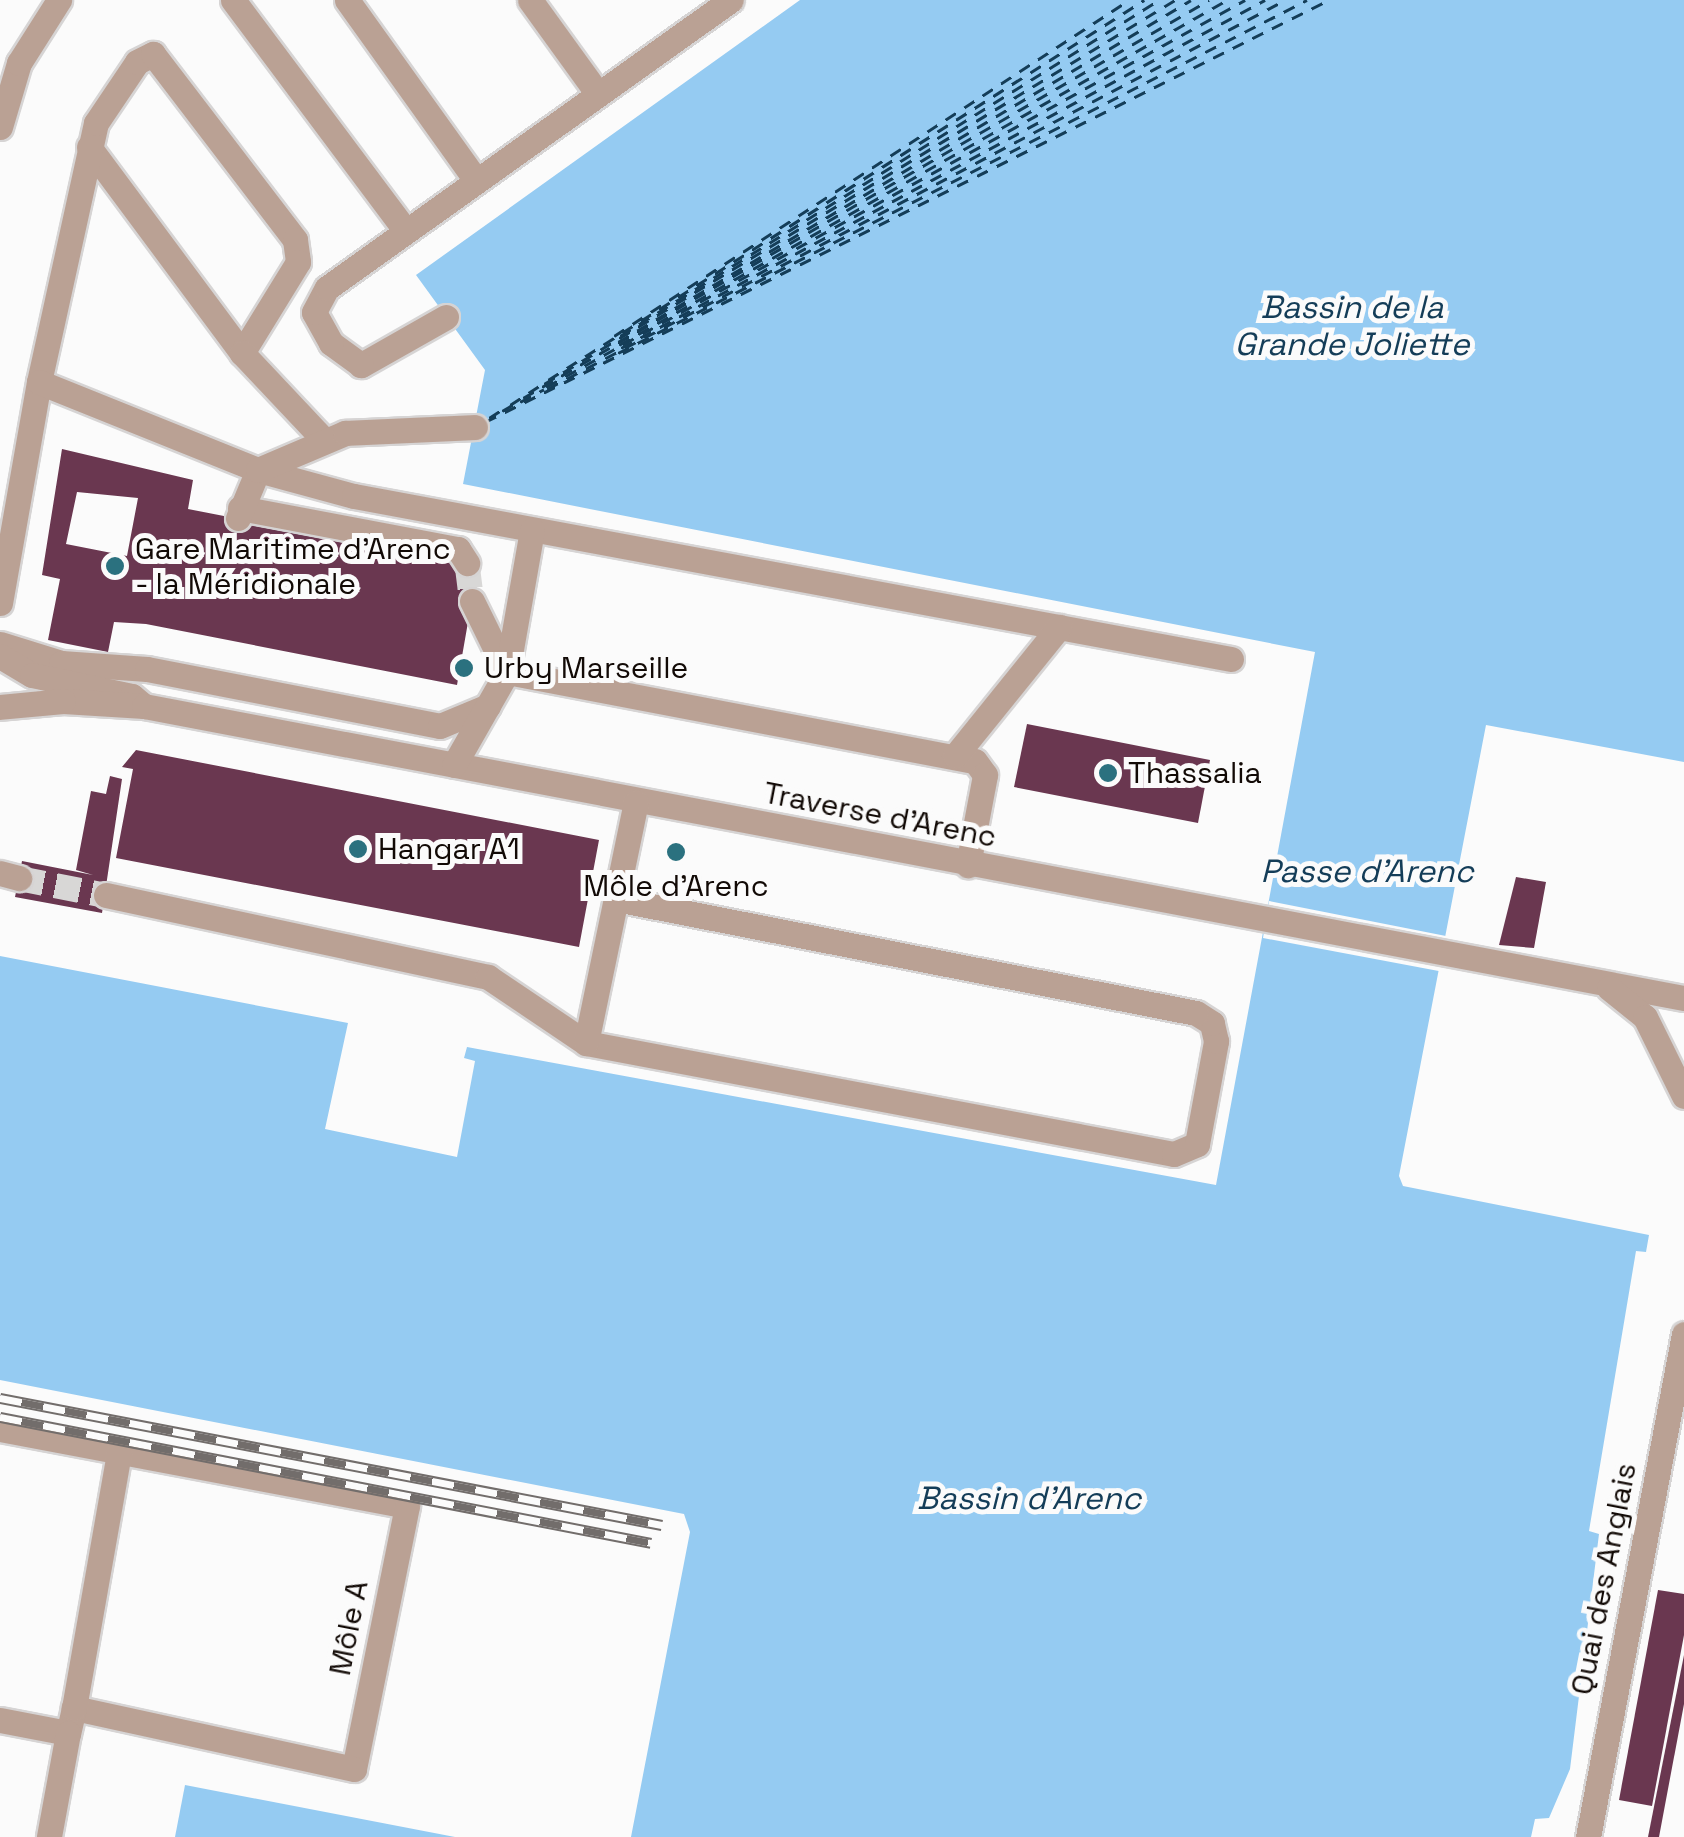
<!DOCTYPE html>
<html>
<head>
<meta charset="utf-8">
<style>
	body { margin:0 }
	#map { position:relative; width:1684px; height:1837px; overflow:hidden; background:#fbfbfb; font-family:"Space Grotesk",sans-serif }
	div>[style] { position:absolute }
	.water>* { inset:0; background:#95cbf2 }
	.pier>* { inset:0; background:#fbfbfb }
	.ferry>* { height:2.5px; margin-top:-1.25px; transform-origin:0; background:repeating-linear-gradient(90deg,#143d58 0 12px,transparent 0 22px) }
	.building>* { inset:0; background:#6a3750 }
	.minor-tunnel>* { height:25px; margin-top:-12.5px; transform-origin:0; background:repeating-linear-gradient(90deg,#d8d7d6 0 25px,transparent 0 37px) }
	.roads { filter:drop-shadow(2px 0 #d6d4d4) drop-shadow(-2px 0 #d6d4d4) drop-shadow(0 2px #d6d4d4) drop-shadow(0 -2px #d6d4d4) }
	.minor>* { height:25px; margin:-12.5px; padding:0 12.5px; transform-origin:12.5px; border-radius:12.5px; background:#baa194 }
	.rail>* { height:11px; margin-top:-5.5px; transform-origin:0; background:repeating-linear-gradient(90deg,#fbfbfb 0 22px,#726d6b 0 44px); box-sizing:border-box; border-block:2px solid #726d6b }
	.dots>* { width:28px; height:28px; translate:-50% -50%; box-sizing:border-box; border:5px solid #fbfbfb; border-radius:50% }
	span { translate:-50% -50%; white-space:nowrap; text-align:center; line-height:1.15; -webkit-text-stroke:10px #fbfbfb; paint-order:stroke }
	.poi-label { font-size:30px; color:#120a06 }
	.left { translate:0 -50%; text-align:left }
	.street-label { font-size:30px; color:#120a06 }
	.water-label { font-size:32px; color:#143d58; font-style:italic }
</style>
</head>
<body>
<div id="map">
	<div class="water">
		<div style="clip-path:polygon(800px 0,1684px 0,1684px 762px,1486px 725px,1399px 1176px,1403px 1186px,1649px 1235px,1646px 1252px,1636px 1251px,1589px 1531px,1599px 1534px,1570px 1769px,1549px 1818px,1535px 1819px,1531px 1837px,631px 1837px,690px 1532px,684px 1514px,0 1380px,0 956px,348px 1023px,325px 1129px,457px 1157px,475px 1061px,464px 1058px,467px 1047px,1216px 1185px,1315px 652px,463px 484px,485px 370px,416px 275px)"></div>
		<div style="clip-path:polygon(185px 1785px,455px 1837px,175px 1837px)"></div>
	</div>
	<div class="pier">
		<div style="clip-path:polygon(1269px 901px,1451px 937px,1444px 972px,1263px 938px)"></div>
	</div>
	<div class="ferry">
		<div style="left:614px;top:336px;width:615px;rotate:-33.12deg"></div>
		<div style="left:620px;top:336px;width:635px;rotate:-31.94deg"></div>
		<div style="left:618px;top:342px;width:667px;rotate:-30.83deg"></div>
		<div style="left:619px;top:345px;width:699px;rotate:-29.57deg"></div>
		<div style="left:621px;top:348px;width:732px;rotate:-28.39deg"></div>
		<div style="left:618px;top:353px;width:774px;rotate:-27.13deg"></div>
		<div style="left:548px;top:380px;width:707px;rotate:-32.52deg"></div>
		<div style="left:544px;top:384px;width:739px;rotate:-31.32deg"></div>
		<div style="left:546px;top:387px;width:799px;rotate:-28.97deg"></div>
		<div style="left:547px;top:389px;width:834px;rotate:-27.79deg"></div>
		<div style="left:523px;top:398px;width:793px;rotate:-30.12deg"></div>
		<div style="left:520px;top:402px;width:27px;rotate:-28deg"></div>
		<div style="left:510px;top:405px;width:37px;rotate:-33deg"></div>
		<div style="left:502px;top:411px;width:22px;rotate:-30deg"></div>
		<div style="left:489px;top:418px;width:17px;rotate:-33deg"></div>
		<div style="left:485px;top:422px;width:944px;rotate:-26.57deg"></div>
	</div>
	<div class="building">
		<div style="clip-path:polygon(evenodd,62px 449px,193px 480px,188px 509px,478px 565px,457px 685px,146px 624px,114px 622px,108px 652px,48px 640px,60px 579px,42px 575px,62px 449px,77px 492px,138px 498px,127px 556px,66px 544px,77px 492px)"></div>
		<div style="clip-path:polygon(1027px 724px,1210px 760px,1198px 823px,1014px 787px)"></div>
		<div style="clip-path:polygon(136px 750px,599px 840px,579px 947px,116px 858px,133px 769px,122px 767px)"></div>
		<div style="clip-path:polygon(110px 776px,122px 779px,102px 913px,15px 897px,22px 861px,93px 875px,76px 870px,91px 791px,106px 794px)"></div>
		<div style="clip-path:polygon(1516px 877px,1546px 882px,1534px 948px,1499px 945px)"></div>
		<div style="clip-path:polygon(1658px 1590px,1684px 1594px,1684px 1635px,1652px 1806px,1619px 1800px)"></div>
		<div style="clip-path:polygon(1684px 1655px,1684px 1704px,1659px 1837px,1648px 1837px)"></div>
	</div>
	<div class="minor-tunnel">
		<div style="left:467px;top:563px;width:38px;rotate:83deg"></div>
		<div style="left:19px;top:878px;width:89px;rotate:11.1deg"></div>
	</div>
	<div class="roads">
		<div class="minor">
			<div style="left:233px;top:0;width:287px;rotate:53.2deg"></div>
			<div style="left:347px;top:0;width:220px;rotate:54.4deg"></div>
			<div style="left:530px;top:0;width:116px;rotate:54.1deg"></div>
			<div style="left:0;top:127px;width:67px;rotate:-73.5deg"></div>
			<div style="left:19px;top:63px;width:75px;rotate:-57.6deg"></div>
			<div style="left:89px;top:147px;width:257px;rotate:53.4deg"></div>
			<div style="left:446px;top:317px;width:98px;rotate:150.5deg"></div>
			<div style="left:361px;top:365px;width:37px;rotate:-144deg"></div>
			<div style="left:331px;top:343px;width:35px;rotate:-119deg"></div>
			<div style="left:314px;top:312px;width:27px;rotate:-62deg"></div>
			<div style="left:327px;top:288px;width:496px;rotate:-35.5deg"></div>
			<div style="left:39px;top:382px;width:265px;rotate:-77.6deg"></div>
			<div style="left:96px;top:123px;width:73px;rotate:-56.1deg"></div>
			<div style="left:137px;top:62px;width:18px;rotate:-27deg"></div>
			<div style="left:153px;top:54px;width:234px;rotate:52.6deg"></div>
			<div style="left:295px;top:240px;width:22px;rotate:82deg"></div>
			<div style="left:298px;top:262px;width:107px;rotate:121.6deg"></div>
			<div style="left:242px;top:353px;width:118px;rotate:46.7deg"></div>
			<div style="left:240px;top:508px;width:222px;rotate:10.7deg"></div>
			<div style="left:458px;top:549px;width:17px;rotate:57deg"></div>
			<div style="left:238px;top:518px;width:52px;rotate:-67.4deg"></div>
			<div style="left:258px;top:470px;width:99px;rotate:15.2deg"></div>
			<div style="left:354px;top:496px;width:892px;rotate:10.53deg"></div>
			<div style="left:472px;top:601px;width:79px;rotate:63.8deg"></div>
			<div style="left:507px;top:672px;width:476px;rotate:10.8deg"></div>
			<div style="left:975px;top:761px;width:17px;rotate:54deg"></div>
			<div style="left:985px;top:775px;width:92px;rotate:100.7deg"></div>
			<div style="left:0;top:603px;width:224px;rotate:-80deg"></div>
			<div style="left:39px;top:382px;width:236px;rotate:21.9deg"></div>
			<div style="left:258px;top:470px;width:95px;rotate:-23deg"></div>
			<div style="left:345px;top:433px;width:130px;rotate:-2.6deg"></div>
			<div style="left:0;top:644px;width:64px;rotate:17.3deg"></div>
			<div style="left:61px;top:663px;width:86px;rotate:4deg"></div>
			<div style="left:147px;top:669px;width:298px;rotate:11deg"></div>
			<div style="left:440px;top:726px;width:52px;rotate:-22.6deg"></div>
			<div style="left:0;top:656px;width:37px;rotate:31deg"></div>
			<div style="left:32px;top:675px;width:102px;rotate:11.9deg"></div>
			<div style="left:132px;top:696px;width:16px;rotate:40deg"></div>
			<div style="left:144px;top:706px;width:81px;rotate:-176.5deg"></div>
			<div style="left:63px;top:701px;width:63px;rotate:174.6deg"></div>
			<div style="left:144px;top:706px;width:1567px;rotate:10.74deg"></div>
			<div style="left:955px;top:756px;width:166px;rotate:-51.1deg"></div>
			<div style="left:454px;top:765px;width:107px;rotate:-60.3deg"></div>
			<div style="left:507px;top:672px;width:144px;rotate:-80deg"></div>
			<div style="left:0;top:873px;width:20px;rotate:15deg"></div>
			<div style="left:106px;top:895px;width:391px;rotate:12.1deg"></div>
			<div style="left:488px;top:977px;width:118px;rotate:34deg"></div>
			<div style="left:586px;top:1043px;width:598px;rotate:10.69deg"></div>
			<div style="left:1174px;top:1154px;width:25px;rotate:-23deg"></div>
			<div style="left:1197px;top:1144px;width:105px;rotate:-79.5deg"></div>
			<div style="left:1216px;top:1041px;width:18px;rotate:-103deg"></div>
			<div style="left:1212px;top:1023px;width:19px;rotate:-148deg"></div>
			<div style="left:1196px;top:1013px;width:591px;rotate:-168.88deg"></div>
			<div style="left:1609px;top:988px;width:46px;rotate:38.9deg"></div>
			<div style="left:1645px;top:1017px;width:88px;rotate:63.7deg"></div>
			<div style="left:586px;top:1043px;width:246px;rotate:-78.3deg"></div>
			<div style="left:0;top:1429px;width:414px;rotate:10.7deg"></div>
			<div style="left:407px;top:1506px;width:268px;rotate:101.4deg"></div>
			<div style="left:354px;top:1769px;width:287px;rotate:-167.7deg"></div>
			<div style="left:74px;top:1708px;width:26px;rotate:103deg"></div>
			<div style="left:74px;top:1708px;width:260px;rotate:-80deg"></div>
			<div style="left:0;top:1720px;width:69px;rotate:10.8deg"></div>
			<div style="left:68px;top:1733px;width:106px;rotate:100.4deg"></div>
			<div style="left:1588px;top:1837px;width:512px;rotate:-79.19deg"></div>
		</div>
	</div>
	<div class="rail">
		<div style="left:0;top:1398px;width:674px;rotate:10.86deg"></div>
		<div style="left:0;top:1417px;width:663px;rotate:10.95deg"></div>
	</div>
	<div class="dots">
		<div style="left:115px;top:566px;background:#2b717f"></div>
		<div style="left:464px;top:668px;background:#2b717f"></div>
		<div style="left:1108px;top:773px;background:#2b717f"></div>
		<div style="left:358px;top:849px;background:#2b717f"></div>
		<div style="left:676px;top:852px;background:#2b717f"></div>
	</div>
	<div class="poi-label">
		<span class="left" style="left:135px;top:566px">Gare Maritime d'Arenc<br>- la Méridionale</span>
		<span class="left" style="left:484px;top:668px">Urby Marseille</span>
		<span class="left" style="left:1128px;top:773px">Thassalia</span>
		<span class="left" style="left:378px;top:849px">Hangar A1</span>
		<span style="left:676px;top:886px">Môle d'Arenc</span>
	</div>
	<div class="street-label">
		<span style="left:880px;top:815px;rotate:11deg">Traverse d'Arenc</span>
		<span style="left:1604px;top:1579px;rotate:-79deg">Quai des Anglais</span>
		<span style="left:349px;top:1628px;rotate:-79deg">Môle A</span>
	</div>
	<div class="water-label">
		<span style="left:1352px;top:326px">Bassin de la<br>Grande Joliette</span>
		<span style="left:1367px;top:871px">Passe d'Arenc</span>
		<span style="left:1029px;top:1498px">Bassin d'Arenc</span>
	</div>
</div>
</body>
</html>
